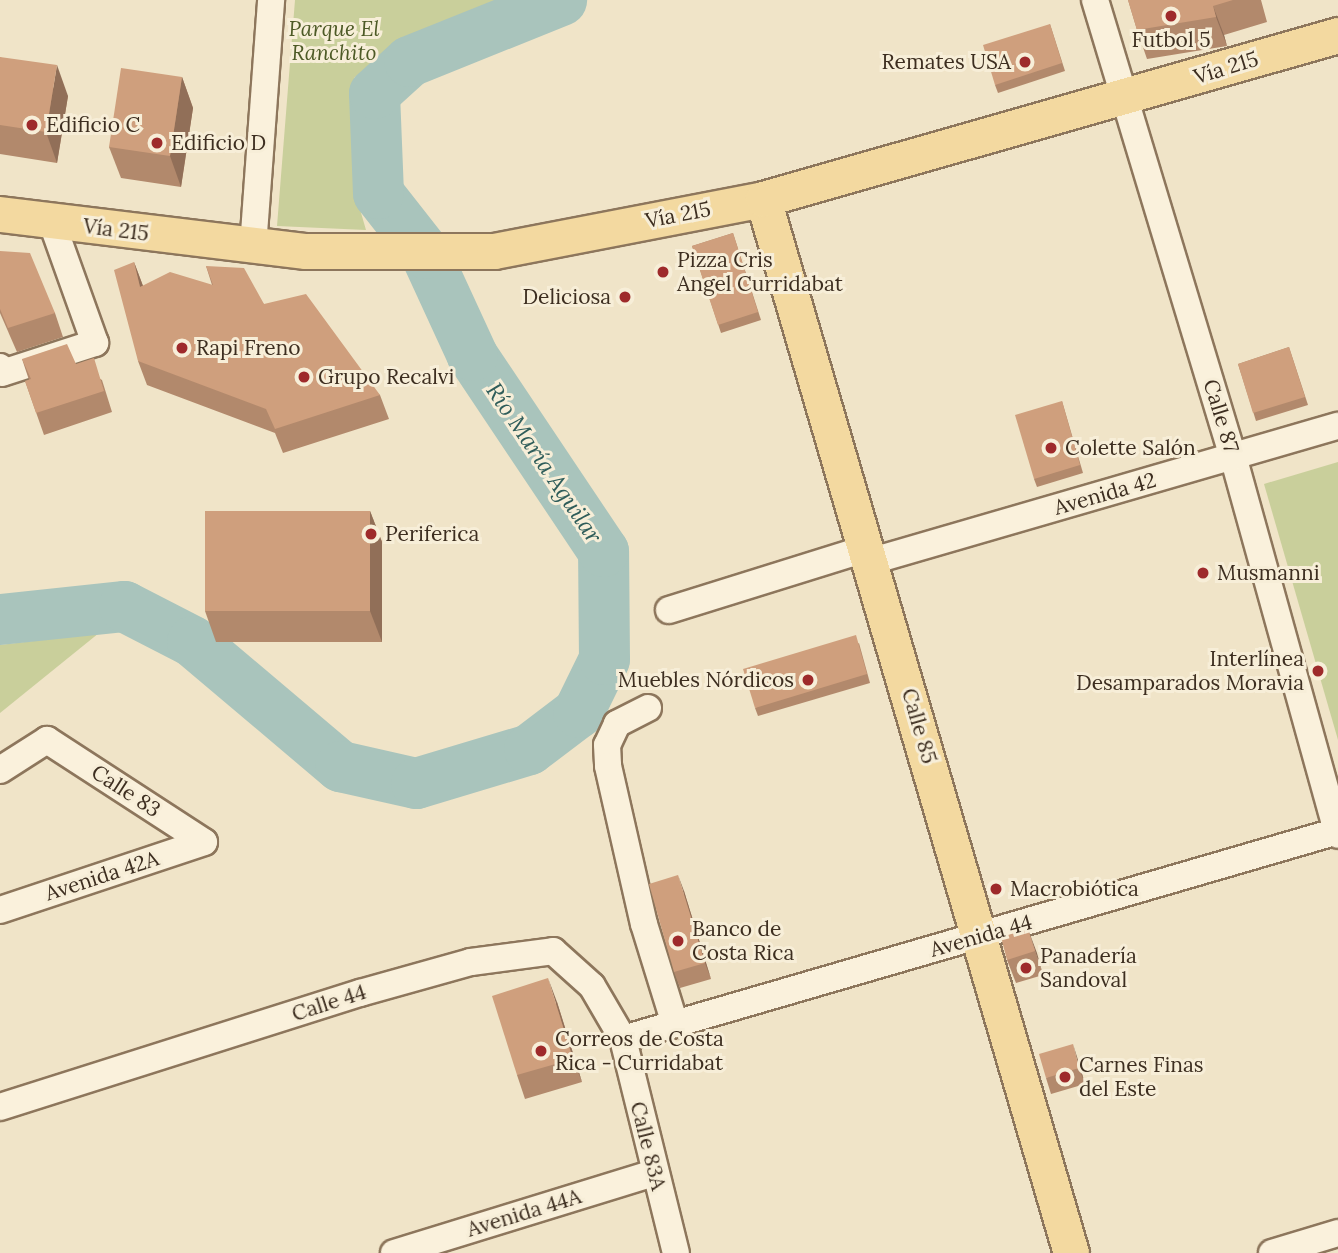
<!DOCTYPE html>
<html>
<head>
<meta charset="utf-8">
<style>
	body { margin:0 }
	#map { position:relative; width:1338px; height:1253px; overflow:hidden; background:#f0e4c8; font-family:Lora,serif }
	div>[style] { position:absolute }
	.green>* { inset:0; background:#c9cf9b }
	.river>* { height:51px; margin:-25.5px; padding:0 25.5px; transform-origin:25.5px; border-radius:25.5px; background:#a9c4bc }
	.roads { filter:drop-shadow(2px 0 #8d765c) drop-shadow(-2px 0 #8d765c) drop-shadow(0 2px #8d765c) drop-shadow(0 -2px #8d765c) }
	.minor>* { height:26px; margin:-13px; padding:0 13px; transform-origin:13px; border-radius:13px; background:#faf1dc }
	.major>* { height:35px; margin:-17.5px; padding:0 17.5px; transform-origin:17.5px; border-radius:17.5px; background:#f3d9a0 }
	.wall>* { inset:0; background:#b2896c }
	.shaded-wall>* { inset:0; background:#916f58 }
	.building>* { inset:0; background:#cf9f7d }
	.dots>* { width:19px; height:19px; translate:-50% -50%; box-sizing:border-box; border:4px solid #f7eed8; border-radius:50% }
	span { translate:-50% -50%; white-space:nowrap; text-align:center; line-height:1.15; -webkit-text-stroke:6px #f7eed8; paint-order:stroke }
	.park-label { font-size:21px; color:#4d5a26; font-style:italic }
	.poi-label { font-size:21px; color:#3d2e20 }
	.right { translate:-100% -50%; text-align:right }
	.left { translate:0 -50%; text-align:left }
	.street-label { font-size:21px; color:#3d2e20 }
	.water-label { font-size:23px; color:#2f5d5a; font-style:italic }
</style>
</head>
<body>
<div id="map">
	<div class="green">
		<div style="clip-path:polygon(295px 0,508px 0,393px 46px,354px 78px,353px 185px,366px 230px,277px 226px)"></div>
		<div style="clip-path:polygon(1338px 462px,1338px 740px,1264px 484px)"></div>
		<div style="clip-path:polygon(99px 633px,5px 709px,0 713px,0 645px)"></div>
	</div>
	<div class="river">
		<div style="left:0;top:619px;width:125px;rotate:-6deg"></div>
		<div style="left:124px;top:606px;width:76px;rotate:27.2deg"></div>
		<div style="left:192px;top:641px;width:194px;rotate:40.2deg"></div>
		<div style="left:340px;top:766px;width:78px;rotate:12.6deg"></div>
		<div style="left:416px;top:783px;width:118px;rotate:-16.7deg"></div>
		<div style="left:529px;top:749px;width:61px;rotate:-37.1deg"></div>
		<div style="left:578px;top:712px;width:59px;rotate:-63.9deg"></div>
		<div style="left:604px;top:659px;width:108px;rotate:-90.5deg"></div>
		<div style="left:603px;top:551px;width:236px;rotate:-123.8deg"></div>
		<div style="left:472px;top:355px;width:112px;rotate:-114.7deg"></div>
		<div style="left:425px;top:253px;width:76px;rotate:-128.1deg"></div>
		<div style="left:378px;top:193px;width:100px;rotate:-92.3deg"></div>
		<div style="left:374px;top:93px;width:47px;rotate:-42.4deg"></div>
		<div style="left:409px;top:61px;width:164px;rotate:-21.9deg"></div>
	</div>
	<div class="roads">
		<div class="minor">
			<div style="left:1095px;top:0;width:476px;rotate:73.2deg"></div>
			<div style="left:1233px;top:456px;width:393px;rotate:74.5deg"></div>
			<div style="left:253px;top:247px;width:248px;rotate:-85.8deg"></div>
			<div style="left:0;top:367px;width:6px;rotate:72deg"></div>
			<div style="left:2px;top:373px;width:98px;rotate:-17.9deg"></div>
			<div style="left:95px;top:343px;width:127px;rotate:-109.7deg"></div>
			<div style="left:872px;top:561px;width:485px;rotate:-16.2deg"></div>
			<div style="left:669px;top:610px;width:208px;rotate:-17.3deg"></div>
			<div style="left:648px;top:708px;width:35px;rotate:153deg"></div>
			<div style="left:617px;top:724px;width:23px;rotate:115deg"></div>
			<div style="left:607px;top:745px;width:21px;rotate:87deg"></div>
			<div style="left:608px;top:766px;width:162px;rotate:77.2deg"></div>
			<div style="left:644px;top:924px;width:105px;rotate:72.8deg"></div>
			<div style="left:0;top:770px;width:56px;rotate:-32.6deg"></div>
			<div style="left:47px;top:740px;width:187px;rotate:33deg"></div>
			<div style="left:0;top:910px;width:215px;rotate:-18.4deg"></div>
			<div style="left:623px;top:1039px;width:745px;rotate:-16.22deg"></div>
			<div style="left:0;top:1107px;width:378px;rotate:-17.6deg"></div>
			<div style="left:360px;top:993px;width:115px;rotate:-15.6deg"></div>
			<div style="left:471px;top:962px;width:83px;rotate:-7.6deg"></div>
			<div style="left:553px;top:951px;width:52px;rotate:41.9deg"></div>
			<div style="left:592px;top:986px;width:61px;rotate:59.7deg"></div>
			<div style="left:623px;top:1039px;width:220px;rotate:76.1deg"></div>
			<div style="left:394px;top:1253px;width:272px;rotate:-17.1deg"></div>
			<div style="left:1272px;top:1253px;width:69px;rotate:-16.9deg"></div>
		</div>
		<div class="major">
			<div style="left:763px;top:199px;width:1098px;rotate:73.71deg"></div>
			<div style="left:0;top:214px;width:308px;rotate:6.9deg"></div>
			<div style="left:306px;top:251px;width:188px"></div>
			<div style="left:494px;top:251px;width:274px;rotate:-10.9deg"></div>
			<div style="left:763px;top:199px;width:598px;rotate:-15.92deg"></div>
		</div>
	</div>
	<div class="wall">
		<div style="clip-path:polygon(1128px 0,1261px 0,1267px 22px,1224px 35px,1227px 46px,1147px 59px,1137px 30px)"></div>
		<div style="clip-path:polygon(1050px 24px,1065px 71px,998px 93px,995px 85px)"></div>
		<div style="clip-path:polygon(0 57px,68px 96px,57px 163px,0 154px)"></div>
		<div style="clip-path:polygon(182px 77px,193px 108px,181px 187px,121px 178px,109px 147px)"></div>
		<div style="clip-path:polygon(733px 233px,761px 320px,721px 333px,692px 246px)"></div>
		<div style="clip-path:polygon(0 251px,55px 313px,63px 337px,17px 352px,0 313px)"></div>
		<div style="clip-path:polygon(134px 262px,143px 286px,212px 285px,206px 266px,264px 304px,380px 395px,389px 419px,283px 453px,275px 433px,147px 385px,138px 361px)"></div>
		<div style="clip-path:polygon(1289px 347px,1308px 405px,1256px 421px,1238px 364px)"></div>
		<div style="clip-path:polygon(22px 359px,76px 364px,102px 380px,112px 412px,44px 435px,25px 381px,29px 380px)"></div>
		<div style="clip-path:polygon(1062px 401px,1083px 473px,1037px 487px,1034px 479px)"></div>
		<div style="clip-path:polygon(370px 511px,382px 542px,382px 642px,216px 642px,205px 611px)"></div>
		<div style="clip-path:polygon(859px 643px,870px 683px,758px 716px,755px 708px)"></div>
		<div style="clip-path:polygon(684px 891px,711px 979px,680px 988px,674px 972px)"></div>
		<div style="clip-path:polygon(1028px 929px,1043px 975px,1016px 983px,1007px 960px)"></div>
		<div style="clip-path:polygon(557px 1002px,582px 1082px,525px 1099px,517px 1075px)"></div>
		<div style="clip-path:polygon(1078px 1060px,1085px 1084px,1051px 1094px,1046px 1078px)"></div>
	</div>
	<div class="shaded-wall">
		<div style="clip-path:polygon(1213px 6px,1224px 35px,1227px 46px,1216px 17px)"></div>
		<div style="clip-path:polygon(57px 65px,68px 96px,57px 163px,46px 132px)"></div>
		<div style="clip-path:polygon(182px 77px,193px 108px,181px 187px,170px 156px)"></div>
		<div style="clip-path:polygon(134px 262px,143px 286px,140px 287px)"></div>
		<div style="clip-path:polygon(370px 511px,382px 542px,382px 642px,370px 611px)"></div>
		<div style="clip-path:polygon(678px 875px,684px 891px,711px 979px,705px 963px)"></div>
		<div style="clip-path:polygon(1028px 929px,1037px 953px,1043px 975px,1035px 951px)"></div>
		<div style="clip-path:polygon(548px 978px,557px 1002px,582px 1082px,573px 1059px)"></div>
		<div style="clip-path:polygon(1073px 1044px,1078px 1060px,1085px 1084px,1079px 1068px)"></div>
	</div>
	<div class="building">
		<div style="clip-path:polygon(1128px 0,1233px 0,1213px 6px,1216px 17px,1137px 30px)"></div>
		<div style="clip-path:polygon(1050px 24px,1062px 63px,995px 85px,983px 45px)"></div>
		<div style="clip-path:polygon(0 57px,57px 65px,46px 132px,0 125px)"></div>
		<div style="clip-path:polygon(121px 68px,182px 77px,170px 156px,109px 147px)"></div>
		<div style="clip-path:polygon(733px 233px,758px 312px,718px 325px,692px 246px)"></div>
		<div style="clip-path:polygon(0 251px,30px 253px,55px 313px,8px 328px,0 309px)"></div>
		<div style="clip-path:polygon(134px 262px,140px 287px,170px 272px,213px 285px,206px 266px,244px 268px,264px 304px,306px 294px,380px 395px,275px 429px,266px 409px,138px 361px,114px 270px)"></div>
		<div style="clip-path:polygon(67px 344px,76px 364px,94px 358px,104px 391px,36px 413px,25px 381px,31px 379px,22px 359px)"></div>
		<div style="clip-path:polygon(1289px 347px,1305px 397px,1253px 413px,1238px 364px)"></div>
		<div style="clip-path:polygon(1062px 401px,1080px 465px,1034px 479px,1015px 415px)"></div>
		<div style="clip-path:polygon(205px 511px,370px 511px,370px 611px,205px 611px)"></div>
		<div style="clip-path:polygon(856px 635px,867px 674px,755px 708px,743px 669px)"></div>
		<div style="clip-path:polygon(678px 875px,705px 963px,674px 972px,649px 884px)"></div>
		<div style="clip-path:polygon(1028px 929px,1035px 951px,1007px 960px,1001px 937px)"></div>
		<div style="clip-path:polygon(548px 978px,573px 1059px,517px 1075px,492px 996px)"></div>
		<div style="clip-path:polygon(1073px 1044px,1079px 1068px,1046px 1078px,1039px 1054px)"></div>
	</div>
	<div class="dots">
		<div style="left:1171px;top:16px;background:#9e2a2b"></div>
		<div style="left:1025px;top:62px;background:#9e2a2b"></div>
		<div style="left:32px;top:125px;background:#9e2a2b"></div>
		<div style="left:157px;top:143px;background:#9e2a2b"></div>
		<div style="left:663px;top:272px;background:#9e2a2b"></div>
		<div style="left:625px;top:297px;background:#9e2a2b"></div>
		<div style="left:182px;top:348px;background:#9e2a2b"></div>
		<div style="left:304px;top:377px;background:#9e2a2b"></div>
		<div style="left:1051px;top:448px;background:#9e2a2b"></div>
		<div style="left:371px;top:534px;background:#9e2a2b"></div>
		<div style="left:1203px;top:573px;background:#9e2a2b"></div>
		<div style="left:1318px;top:671px;background:#9e2a2b"></div>
		<div style="left:808px;top:680px;background:#9e2a2b"></div>
		<div style="left:996px;top:889px;background:#9e2a2b"></div>
		<div style="left:678px;top:941px;background:#9e2a2b"></div>
		<div style="left:1026px;top:968px;background:#9e2a2b"></div>
		<div style="left:541px;top:1051px;background:#9e2a2b"></div>
		<div style="left:1065px;top:1077px;background:#9e2a2b"></div>
	</div>
	<div class="park-label">
		<span style="left:334px;top:41px">Parque El<br>Ranchito</span>
	</div>
	<div class="poi-label">
		<span style="left:1171px;top:40px">Futbol 5</span>
		<span class="right" style="left:1011px;top:62px">Remates USA</span>
		<span class="left" style="left:46px;top:125px">Edificio C</span>
		<span class="left" style="left:171px;top:143px">Edificio D</span>
		<span class="left" style="left:677px;top:272px">Pizza Cris<br>Angel Curridabat</span>
		<span class="right" style="left:611px;top:297px">Deliciosa</span>
		<span class="left" style="left:196px;top:348px">Rapi Freno</span>
		<span class="left" style="left:318px;top:377px">Grupo Recalvi</span>
		<span class="left" style="left:1065px;top:448px">Colette Salón</span>
		<span class="left" style="left:385px;top:534px">Periferica</span>
		<span class="left" style="left:1217px;top:573px">Musmanni</span>
		<span class="right" style="left:1304px;top:671px">Interlínea<br>Desamparados Moravia</span>
		<span class="right" style="left:794px;top:680px">Muebles Nórdicos</span>
		<span class="left" style="left:1010px;top:889px">Macrobiótica</span>
		<span class="left" style="left:692px;top:941px">Banco de<br>Costa Rica</span>
		<span class="left" style="left:1040px;top:968px">Panadería<br>Sandoval</span>
		<span class="left" style="left:555px;top:1051px">Correos de Costa<br>Rica - Curridabat</span>
		<span class="left" style="left:1079px;top:1077px">Carnes Finas<br>del Este</span>
	</div>
	<div class="street-label">
		<span style="left:1226px;top:68px;rotate:-17deg">Vía 215</span>
		<span style="left:678px;top:215px;rotate:-11deg">Vía 215</span>
		<span style="left:116px;top:230px;rotate:7deg">Vía 215</span>
		<span style="left:1221px;top:416px;rotate:73deg">Calle 87</span>
		<span style="left:1105px;top:494px;rotate:-16deg">Avenida 42</span>
		<span style="left:919px;top:726px;rotate:74deg">Calle 85</span>
		<span style="left:126px;top:791px;rotate:33deg">Calle 83</span>
		<span style="left:102px;top:876px;rotate:-18deg">Avenida 42A</span>
		<span style="left:981px;top:936px;rotate:-16deg">Avenida 44</span>
		<span style="left:329px;top:1003px;rotate:-18deg">Calle 44</span>
		<span style="left:648px;top:1146px;rotate:76deg">Calle 83A</span>
		<span style="left:524px;top:1213px;rotate:-17deg">Avenida 44A</span>
	</div>
	<div class="water-label">
		<span style="left:544px;top:463px;rotate:56deg">Río María Aguilar</span>
	</div>
</div>
</body>
</html>
